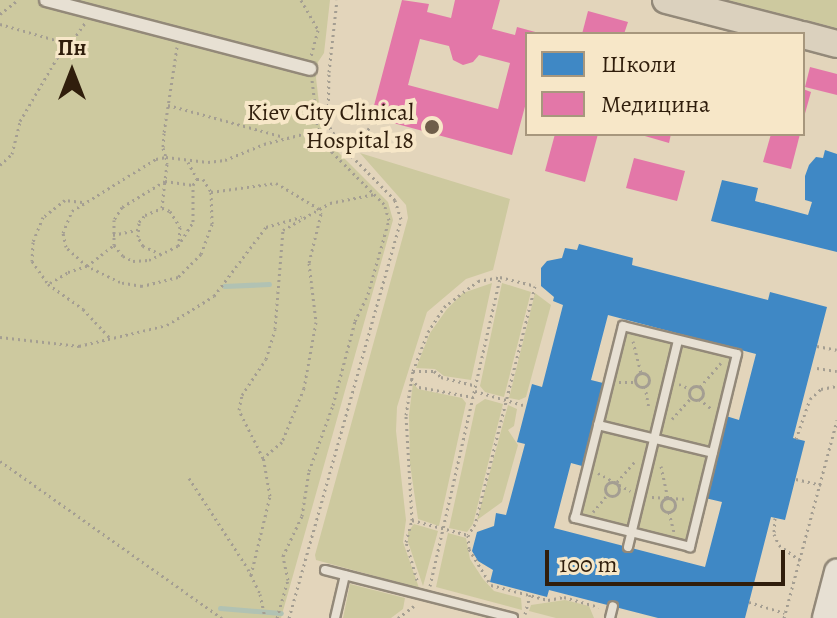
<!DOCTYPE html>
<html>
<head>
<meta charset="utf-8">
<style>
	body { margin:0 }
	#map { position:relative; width:837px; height:618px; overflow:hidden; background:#e3d5bb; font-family:Alegreya,serif }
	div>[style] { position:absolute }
	.green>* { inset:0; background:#cdc99f }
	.schools>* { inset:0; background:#3f88c5 }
	.health>* { inset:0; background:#e377a8 }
	.stream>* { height:5px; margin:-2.5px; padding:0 2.5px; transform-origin:2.5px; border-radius:2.5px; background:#b1c2b3 }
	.path>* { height:3px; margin-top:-1.5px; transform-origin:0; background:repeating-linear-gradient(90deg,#a49e92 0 2px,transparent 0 6px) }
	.path>.ring { margin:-1.5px; padding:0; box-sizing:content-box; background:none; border:3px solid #a49e92; border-radius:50% }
	.roads { filter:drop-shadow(2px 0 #938979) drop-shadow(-2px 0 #938979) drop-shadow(0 2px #938979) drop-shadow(0 -2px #938979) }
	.service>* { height:8px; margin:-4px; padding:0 4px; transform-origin:4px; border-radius:4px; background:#e7e0d3 }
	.pedestrian>* { height:12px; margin:-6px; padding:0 6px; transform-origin:6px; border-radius:6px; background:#e7e0d3 }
	.secondary>* { height:24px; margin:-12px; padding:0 12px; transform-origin:12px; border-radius:12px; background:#e7e0d3 }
	.primary>* { height:26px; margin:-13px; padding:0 13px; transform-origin:13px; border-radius:13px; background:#dbd1be }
	.dots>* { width:22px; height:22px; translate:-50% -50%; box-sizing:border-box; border:4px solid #f7e7c8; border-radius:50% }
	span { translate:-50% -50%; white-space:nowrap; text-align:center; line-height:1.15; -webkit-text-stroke:8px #f7e7c8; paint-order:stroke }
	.poi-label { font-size:24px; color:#301e0c }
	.right { translate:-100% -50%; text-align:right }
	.legend { position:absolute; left:525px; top:32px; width:280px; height:104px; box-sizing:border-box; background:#f7e7c8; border:2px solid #a7977d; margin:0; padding:10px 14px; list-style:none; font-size:24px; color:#301e0c }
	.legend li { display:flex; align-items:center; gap:16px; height:40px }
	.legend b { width:40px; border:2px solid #a7977d }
	.north { position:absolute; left:32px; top:32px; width:80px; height:80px; -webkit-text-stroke:6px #f7e7c8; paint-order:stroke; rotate:0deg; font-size:22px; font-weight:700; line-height:32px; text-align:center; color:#301e0c }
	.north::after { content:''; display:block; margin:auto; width:28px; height:36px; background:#301e0c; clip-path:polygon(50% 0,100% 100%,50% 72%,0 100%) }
	.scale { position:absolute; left:545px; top:550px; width:240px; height:36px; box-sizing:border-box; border:4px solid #301e0c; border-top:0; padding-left:10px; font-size:24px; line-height:28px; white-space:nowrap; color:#301e0c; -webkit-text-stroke:6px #f7e7c8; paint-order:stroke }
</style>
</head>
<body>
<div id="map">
	<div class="green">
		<div style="clip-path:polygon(0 0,330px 0,324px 53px,318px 62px,316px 78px,322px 129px,330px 144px,388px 202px,393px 220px,281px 618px,0 618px)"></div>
		<div style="clip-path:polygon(727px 0,837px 0,837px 28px)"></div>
		<div style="clip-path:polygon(360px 153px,510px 199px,493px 270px,466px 279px,427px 312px,397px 407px,396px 431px,406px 520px,403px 542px,419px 588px,316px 560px,315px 555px,408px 218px,406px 205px)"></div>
		<div style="clip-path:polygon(492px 283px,471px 380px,444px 376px,435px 369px,416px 368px,430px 333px,447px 309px,463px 293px)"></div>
		<div style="clip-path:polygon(502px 283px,531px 292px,504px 397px,485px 392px,480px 386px)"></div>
		<div style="clip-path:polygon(535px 293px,551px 305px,526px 397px,519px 400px,509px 398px)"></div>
		<div style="clip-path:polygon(626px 331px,733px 358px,687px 541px,580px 515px)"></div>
		<div style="clip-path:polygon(413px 383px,418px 389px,462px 398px,466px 403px,439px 526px,418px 519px,410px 464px,409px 415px)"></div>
		<div style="clip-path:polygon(485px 399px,503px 404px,473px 524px,467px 532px,449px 528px,476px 405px)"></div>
		<div style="clip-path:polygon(508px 405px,517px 409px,514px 426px,508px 430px,518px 445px,502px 502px,477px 520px)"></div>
		<div style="clip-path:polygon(414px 524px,438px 531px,423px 586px,408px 542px,408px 532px)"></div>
		<div style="clip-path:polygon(448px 533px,466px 538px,470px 559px,483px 579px,494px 591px,521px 598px,522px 610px,436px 587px)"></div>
		<div style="clip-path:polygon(350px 584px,405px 598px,403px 609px,391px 618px,343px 618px)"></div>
		<div style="clip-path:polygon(565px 600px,589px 606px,594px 618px,556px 618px,529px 611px,531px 605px)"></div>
	</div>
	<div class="schools">
		<div style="clip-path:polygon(825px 150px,837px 154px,837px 252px,711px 221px,722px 180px,758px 188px,755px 201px,808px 215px,812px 202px,805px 200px,805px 176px,809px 165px,816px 157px,823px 158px)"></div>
		<div style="clip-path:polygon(evenodd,579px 244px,633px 258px,632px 265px,768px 300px,770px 292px,827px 307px,793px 438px,805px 441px,785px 520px,771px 517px,745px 618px,658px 618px,549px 590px,547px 597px,490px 582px,493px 570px,478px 561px,472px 551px,477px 532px,494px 526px,496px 513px,506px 515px,525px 444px,517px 442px,532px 384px,542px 387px,563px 305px,553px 301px,554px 297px,541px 286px,541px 268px,547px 261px,562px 258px,565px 248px,577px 250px,579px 244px,608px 315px,756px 354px,739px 420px,726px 416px,705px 498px,722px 502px,705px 567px,554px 528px,571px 463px,582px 466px,603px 383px,591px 380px,608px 315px)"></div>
	</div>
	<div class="health">
		<div style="clip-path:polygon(evenodd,402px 0,429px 4px,427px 12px,451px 18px,455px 0,500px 0,492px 29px,515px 35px,517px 27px,539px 33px,527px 34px,527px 99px,512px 155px,371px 117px,402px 0,420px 39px,449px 46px,453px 60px,463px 65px,473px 62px,479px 55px,510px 63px,498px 109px,408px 85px,420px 39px)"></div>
		<div style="clip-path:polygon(588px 11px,628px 22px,624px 34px,582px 34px)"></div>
		<div style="clip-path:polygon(810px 67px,837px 74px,837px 95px,805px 87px)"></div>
		<div style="clip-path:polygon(803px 89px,811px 92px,804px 117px,803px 117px)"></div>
		<div style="clip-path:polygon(555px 134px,598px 134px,585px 182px,545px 171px)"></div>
		<div style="clip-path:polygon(638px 134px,671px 134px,669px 143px)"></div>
		<div style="clip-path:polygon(771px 134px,800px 134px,791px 169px,763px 162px)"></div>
		<div style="clip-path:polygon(634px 158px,685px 171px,677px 201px,626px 188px)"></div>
	</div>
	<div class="stream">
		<div style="left:224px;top:286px;width:45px;rotate:-2.5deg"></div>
		<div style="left:220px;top:608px;width:61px;rotate:4.7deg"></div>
	</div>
	<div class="path">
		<div style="left:301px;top:0;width:34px;rotate:60deg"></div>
		<div style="left:318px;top:30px;width:28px;rotate:105deg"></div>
		<div style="left:0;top:14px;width:23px;rotate:-38deg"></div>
		<div style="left:0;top:24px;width:69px;rotate:16.1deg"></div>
		<div style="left:66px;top:43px;width:8px;rotate:-23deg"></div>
		<div style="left:73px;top:40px;width:21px;rotate:-55deg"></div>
		<div style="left:177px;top:47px;width:87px;rotate:98.6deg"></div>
		<div style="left:164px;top:133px;width:15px;rotate:94deg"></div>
		<div style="left:163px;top:148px;width:9px;rotate:72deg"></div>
		<div style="left:166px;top:157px;width:7px;rotate:82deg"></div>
		<div style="left:167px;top:164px;width:17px;rotate:97deg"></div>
		<div style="left:165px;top:181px;width:50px;rotate:148.8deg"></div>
		<div style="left:122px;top:207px;width:15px;rotate:122deg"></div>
		<div style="left:114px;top:220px;width:25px;rotate:90deg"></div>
		<div style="left:114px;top:245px;width:14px;rotate:51deg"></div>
		<div style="left:123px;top:256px;width:11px;rotate:27deg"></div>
		<div style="left:133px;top:261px;width:16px;rotate:-4deg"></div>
		<div style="left:149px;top:260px;width:32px;rotate:-26deg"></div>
		<div style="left:178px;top:246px;width:28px;rotate:-58deg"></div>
		<div style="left:193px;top:222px;width:37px;rotate:-90deg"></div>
		<div style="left:193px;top:185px;width:7px;rotate:-56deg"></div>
		<div style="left:197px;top:179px;width:6px"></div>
		<div style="left:203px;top:179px;width:15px;rotate:58deg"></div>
		<div style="left:211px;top:192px;width:32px;rotate:88deg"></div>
		<div style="left:212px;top:224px;width:32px;rotate:110deg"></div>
		<div style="left:201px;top:254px;width:33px;rotate:135deg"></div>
		<div style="left:178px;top:277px;width:37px;rotate:166deg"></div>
		<div style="left:142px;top:286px;width:22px;rotate:-170deg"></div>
		<div style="left:120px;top:282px;width:37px;rotate:-154deg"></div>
		<div style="left:87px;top:266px;width:28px;rotate:-138deg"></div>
		<div style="left:66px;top:247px;width:14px;rotate:-102deg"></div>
		<div style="left:63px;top:233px;width:24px;rotate:-68deg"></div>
		<div style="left:72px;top:211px;width:99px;rotate:-31.8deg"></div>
		<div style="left:156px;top:159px;width:10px;rotate:-11deg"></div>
		<div style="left:166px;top:157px;width:42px;rotate:6.8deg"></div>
		<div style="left:208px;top:162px;width:17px;rotate:-7deg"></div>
		<div style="left:225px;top:160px;width:42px;rotate:-22.3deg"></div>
		<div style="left:264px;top:144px;width:56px;rotate:-14.5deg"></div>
		<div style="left:318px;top:130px;width:50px;rotate:-96.8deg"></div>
		<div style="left:168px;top:105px;width:120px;rotate:15.4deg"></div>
		<div style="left:349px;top:153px;width:35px;rotate:-51deg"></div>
		<div style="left:188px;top:162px;width:19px;rotate:62deg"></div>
		<div style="left:0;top:165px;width:16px;rotate:-43deg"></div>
		<div style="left:12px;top:154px;width:34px;rotate:-76deg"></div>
		<div style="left:20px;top:121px;width:91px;rotate:-59.5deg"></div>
		<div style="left:211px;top:192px;width:66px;rotate:-7.9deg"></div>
		<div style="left:276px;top:183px;width:49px;rotate:30.8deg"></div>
		<div style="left:318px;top:208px;width:7px;rotate:63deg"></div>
		<div style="left:321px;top:214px;width:50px;rotate:103.8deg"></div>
		<div style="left:309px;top:263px;width:59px;rotate:83.2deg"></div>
		<div style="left:316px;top:322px;width:67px;rotate:100.3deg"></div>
		<div style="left:304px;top:388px;width:58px;rotate:112.2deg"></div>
		<div style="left:282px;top:442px;width:25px;rotate:140deg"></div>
		<div style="left:82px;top:202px;width:17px;rotate:-173deg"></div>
		<div style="left:65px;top:200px;width:28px;rotate:142deg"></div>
		<div style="left:43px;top:217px;width:27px;rotate:112deg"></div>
		<div style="left:33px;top:242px;width:19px;rotate:93deg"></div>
		<div style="left:32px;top:261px;width:28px;rotate:55deg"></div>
		<div style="left:48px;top:284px;width:43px;rotate:35.5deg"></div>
		<div style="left:83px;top:309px;width:40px;rotate:47deg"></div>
		<div style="left:162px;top:208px;width:27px;rotate:-84deg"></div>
		<div style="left:165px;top:181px;width:28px;rotate:8deg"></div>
		<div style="left:113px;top:235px;width:25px;rotate:-12deg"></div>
		<div style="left:161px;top:254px;width:20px;rotate:-156deg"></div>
		<div style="left:143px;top:246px;width:10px;rotate:-119deg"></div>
		<div style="left:138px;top:237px;width:15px;rotate:-86deg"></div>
		<div style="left:139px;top:222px;width:9px;rotate:-49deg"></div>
		<div style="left:145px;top:215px;width:18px;rotate:-22deg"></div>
		<div style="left:162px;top:208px;width:9px;rotate:21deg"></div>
		<div style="left:170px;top:211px;width:19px;rotate:58deg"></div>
		<div style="left:180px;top:227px;width:15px;rotate:94deg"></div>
		<div style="left:50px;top:283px;width:21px;rotate:-31deg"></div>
		<div style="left:68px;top:272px;width:20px;rotate:-18deg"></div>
		<div style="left:87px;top:266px;width:34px;rotate:-38deg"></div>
		<div style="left:0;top:337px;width:80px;rotate:6.5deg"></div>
		<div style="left:79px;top:346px;width:90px;rotate:-13.4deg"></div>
		<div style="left:167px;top:325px;width:55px;rotate:-31.7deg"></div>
		<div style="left:214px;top:296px;width:86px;rotate:-53deg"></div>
		<div style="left:266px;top:227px;width:37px;rotate:-16deg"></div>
		<div style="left:633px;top:341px;width:32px;rotate:76deg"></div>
		<div style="left:817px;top:346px;width:20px;rotate:11deg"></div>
		<div style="left:817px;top:368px;width:20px;rotate:9deg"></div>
		<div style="left:413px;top:371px;width:21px"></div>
		<div style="left:434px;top:371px;width:9px;rotate:41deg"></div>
		<div style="left:441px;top:377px;width:36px;rotate:14deg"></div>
		<div class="ring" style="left:635px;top:373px;width:11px;height:11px"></div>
		<div style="left:411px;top:379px;width:11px;rotate:45deg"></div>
		<div style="left:419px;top:387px;width:55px;rotate:10.5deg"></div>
		<div style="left:619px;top:382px;width:17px"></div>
		<div style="left:679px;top:384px;width:12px;rotate:24deg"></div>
		<div style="left:645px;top:386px;width:22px;rotate:80deg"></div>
		<div class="ring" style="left:689px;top:386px;width:11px;height:11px"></div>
		<div style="left:700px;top:387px;width:32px;rotate:-49deg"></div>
		<div style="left:475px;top:391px;width:50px;rotate:16.3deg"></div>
		<div style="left:699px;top:399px;width:16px;rotate:38deg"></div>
		<div style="left:672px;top:419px;width:28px;rotate:-48deg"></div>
		<div style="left:796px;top:439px;width:42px;rotate:-70.7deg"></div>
		<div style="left:810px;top:399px;width:15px;rotate:-42deg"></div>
		<div style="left:821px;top:389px;width:16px;rotate:-11deg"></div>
		<div style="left:0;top:461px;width:272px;rotate:35.3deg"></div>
		<div style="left:661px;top:466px;width:33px;rotate:78deg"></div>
		<div style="left:598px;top:473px;width:37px;rotate:29deg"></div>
		<div style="left:189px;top:478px;width:108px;rotate:57deg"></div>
		<div style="left:248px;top:569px;width:28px;rotate:64deg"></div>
		<div style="left:260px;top:594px;width:25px;rotate:78deg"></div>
		<div style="left:796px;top:479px;width:26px;rotate:13deg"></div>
		<div style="left:617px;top:482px;width:28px;rotate:-49deg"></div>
		<div class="ring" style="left:605px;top:482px;width:11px;height:11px"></div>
		<div style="left:652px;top:497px;width:36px;rotate:3deg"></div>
		<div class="ring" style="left:661px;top:498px;width:11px;height:11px"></div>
		<div style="left:593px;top:512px;width:23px;rotate:-50deg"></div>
		<div style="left:669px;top:512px;width:21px;rotate:76deg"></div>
		<div style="left:775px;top:518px;width:16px;rotate:94deg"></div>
		<div style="left:774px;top:534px;width:12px;rotate:66deg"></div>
		<div style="left:779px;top:545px;width:26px;rotate:36deg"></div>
		<div style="left:412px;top:520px;width:58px;rotate:15deg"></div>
		<div style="left:251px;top:575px;width:81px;rotate:-76.5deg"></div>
		<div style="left:270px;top:496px;width:39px;rotate:-100deg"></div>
		<div style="left:263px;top:458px;width:54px;rotate:-116.6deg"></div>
		<div style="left:239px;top:410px;width:15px;rotate:-79deg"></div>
		<div style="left:242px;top:395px;width:43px;rotate:-56.3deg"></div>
		<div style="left:266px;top:359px;width:31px;rotate:-73deg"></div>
		<div style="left:275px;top:329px;width:99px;rotate:-85.4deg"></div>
		<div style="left:283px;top:230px;width:54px;rotate:-29.9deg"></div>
		<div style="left:330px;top:203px;width:46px;rotate:-11.3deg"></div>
		<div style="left:417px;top:580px;width:40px;rotate:-106deg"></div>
		<div style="left:406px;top:542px;width:23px;rotate:-75deg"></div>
		<div style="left:412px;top:520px;width:105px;rotate:-93.3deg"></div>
		<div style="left:406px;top:415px;width:45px;rotate:-81deg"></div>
		<div style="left:413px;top:371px;width:42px;rotate:-69deg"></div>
		<div style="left:428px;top:332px;width:30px;rotate:-57deg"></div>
		<div style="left:444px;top:307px;width:43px;rotate:-37.4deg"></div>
		<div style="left:478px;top:281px;width:22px;rotate:-10deg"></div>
		<div style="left:500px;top:277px;width:36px;rotate:14deg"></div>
		<div style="left:535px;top:286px;width:245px;rotate:104.1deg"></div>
		<div style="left:475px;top:524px;width:13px;rotate:122deg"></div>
		<div style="left:468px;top:535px;width:14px;rotate:86deg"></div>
		<div style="left:469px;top:549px;width:42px;rotate:58.6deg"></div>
		<div style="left:491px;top:585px;width:59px;rotate:14.7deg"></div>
		<div style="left:548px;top:600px;width:16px;rotate:-11deg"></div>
		<div style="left:564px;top:597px;width:36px;rotate:16deg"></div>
		<div style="left:430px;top:586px;width:317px;rotate:-77.2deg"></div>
		<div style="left:749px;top:602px;width:37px;rotate:17deg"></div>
		<div style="left:525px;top:614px;width:20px;rotate:-75deg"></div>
		<div style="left:277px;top:618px;width:40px;rotate:-74deg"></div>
		<div style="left:288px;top:580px;width:25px;rotate:-102deg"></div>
		<div style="left:283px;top:556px;width:44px;rotate:-64.6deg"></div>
		<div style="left:302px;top:516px;width:46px;rotate:-81.2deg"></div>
		<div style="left:309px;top:471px;width:70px;rotate:-70deg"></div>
		<div style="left:333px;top:405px;width:87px;rotate:-75.3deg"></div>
		<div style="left:355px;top:321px;width:30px;rotate:-64deg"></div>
		<div style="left:368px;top:294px;width:77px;rotate:-74.2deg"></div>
		<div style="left:389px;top:220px;width:17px;rotate:-107deg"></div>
		<div style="left:384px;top:204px;width:74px;rotate:-135deg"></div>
		<div style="left:332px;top:152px;width:26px;rotate:-122deg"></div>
		<div style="left:289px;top:618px;width:414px;rotate:-74.3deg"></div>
		<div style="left:401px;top:219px;width:20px;rotate:-108deg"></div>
		<div style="left:395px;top:200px;width:78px;rotate:-134.5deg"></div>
		<div style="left:340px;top:144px;width:23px;rotate:-121deg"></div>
		<div style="left:328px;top:124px;width:52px;rotate:-88.9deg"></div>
		<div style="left:329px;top:72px;width:72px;rotate:-83.7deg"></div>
		<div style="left:398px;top:618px;width:20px;rotate:-37deg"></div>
		<div style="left:784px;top:618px;width:205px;rotate:-75deg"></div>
	</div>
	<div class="roads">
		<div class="service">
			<div style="left:623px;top:326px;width:117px;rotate:13.8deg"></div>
			<div style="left:737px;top:354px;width:199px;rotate:103.7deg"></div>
			<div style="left:690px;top:547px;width:119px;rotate:-165.8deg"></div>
			<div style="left:575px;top:518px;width:198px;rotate:-76deg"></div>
			<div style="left:598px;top:425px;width:118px;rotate:13.7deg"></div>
			<div style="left:628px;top:547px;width:213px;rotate:-76.4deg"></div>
			<div style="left:325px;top:570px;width:194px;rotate:14.3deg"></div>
			<div style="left:335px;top:618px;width:44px;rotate:-76.9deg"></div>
			<div style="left:610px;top:618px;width:12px;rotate:-76deg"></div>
		</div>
		<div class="pedestrian">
			<div style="left:46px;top:0;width:273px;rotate:14.6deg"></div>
		</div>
		<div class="secondary">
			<div style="left:825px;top:618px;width:48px;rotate:-75.4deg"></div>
		</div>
		<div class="primary">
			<div style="left:666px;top:0;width:136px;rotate:14.4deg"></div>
			<div style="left:803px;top:35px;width:35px;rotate:15deg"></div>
		</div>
	</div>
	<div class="dots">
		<div style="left:432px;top:127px;background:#6f5e49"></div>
	</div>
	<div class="poi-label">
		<span class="right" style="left:414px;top:127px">Kiev City Clinical<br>Hospital 18</span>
	</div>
	<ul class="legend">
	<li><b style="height:22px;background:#3f88c5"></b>Школи</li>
	<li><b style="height:22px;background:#e377a8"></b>Медицина</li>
	</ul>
	<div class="north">Пн</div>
	<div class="scale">100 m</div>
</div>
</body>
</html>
